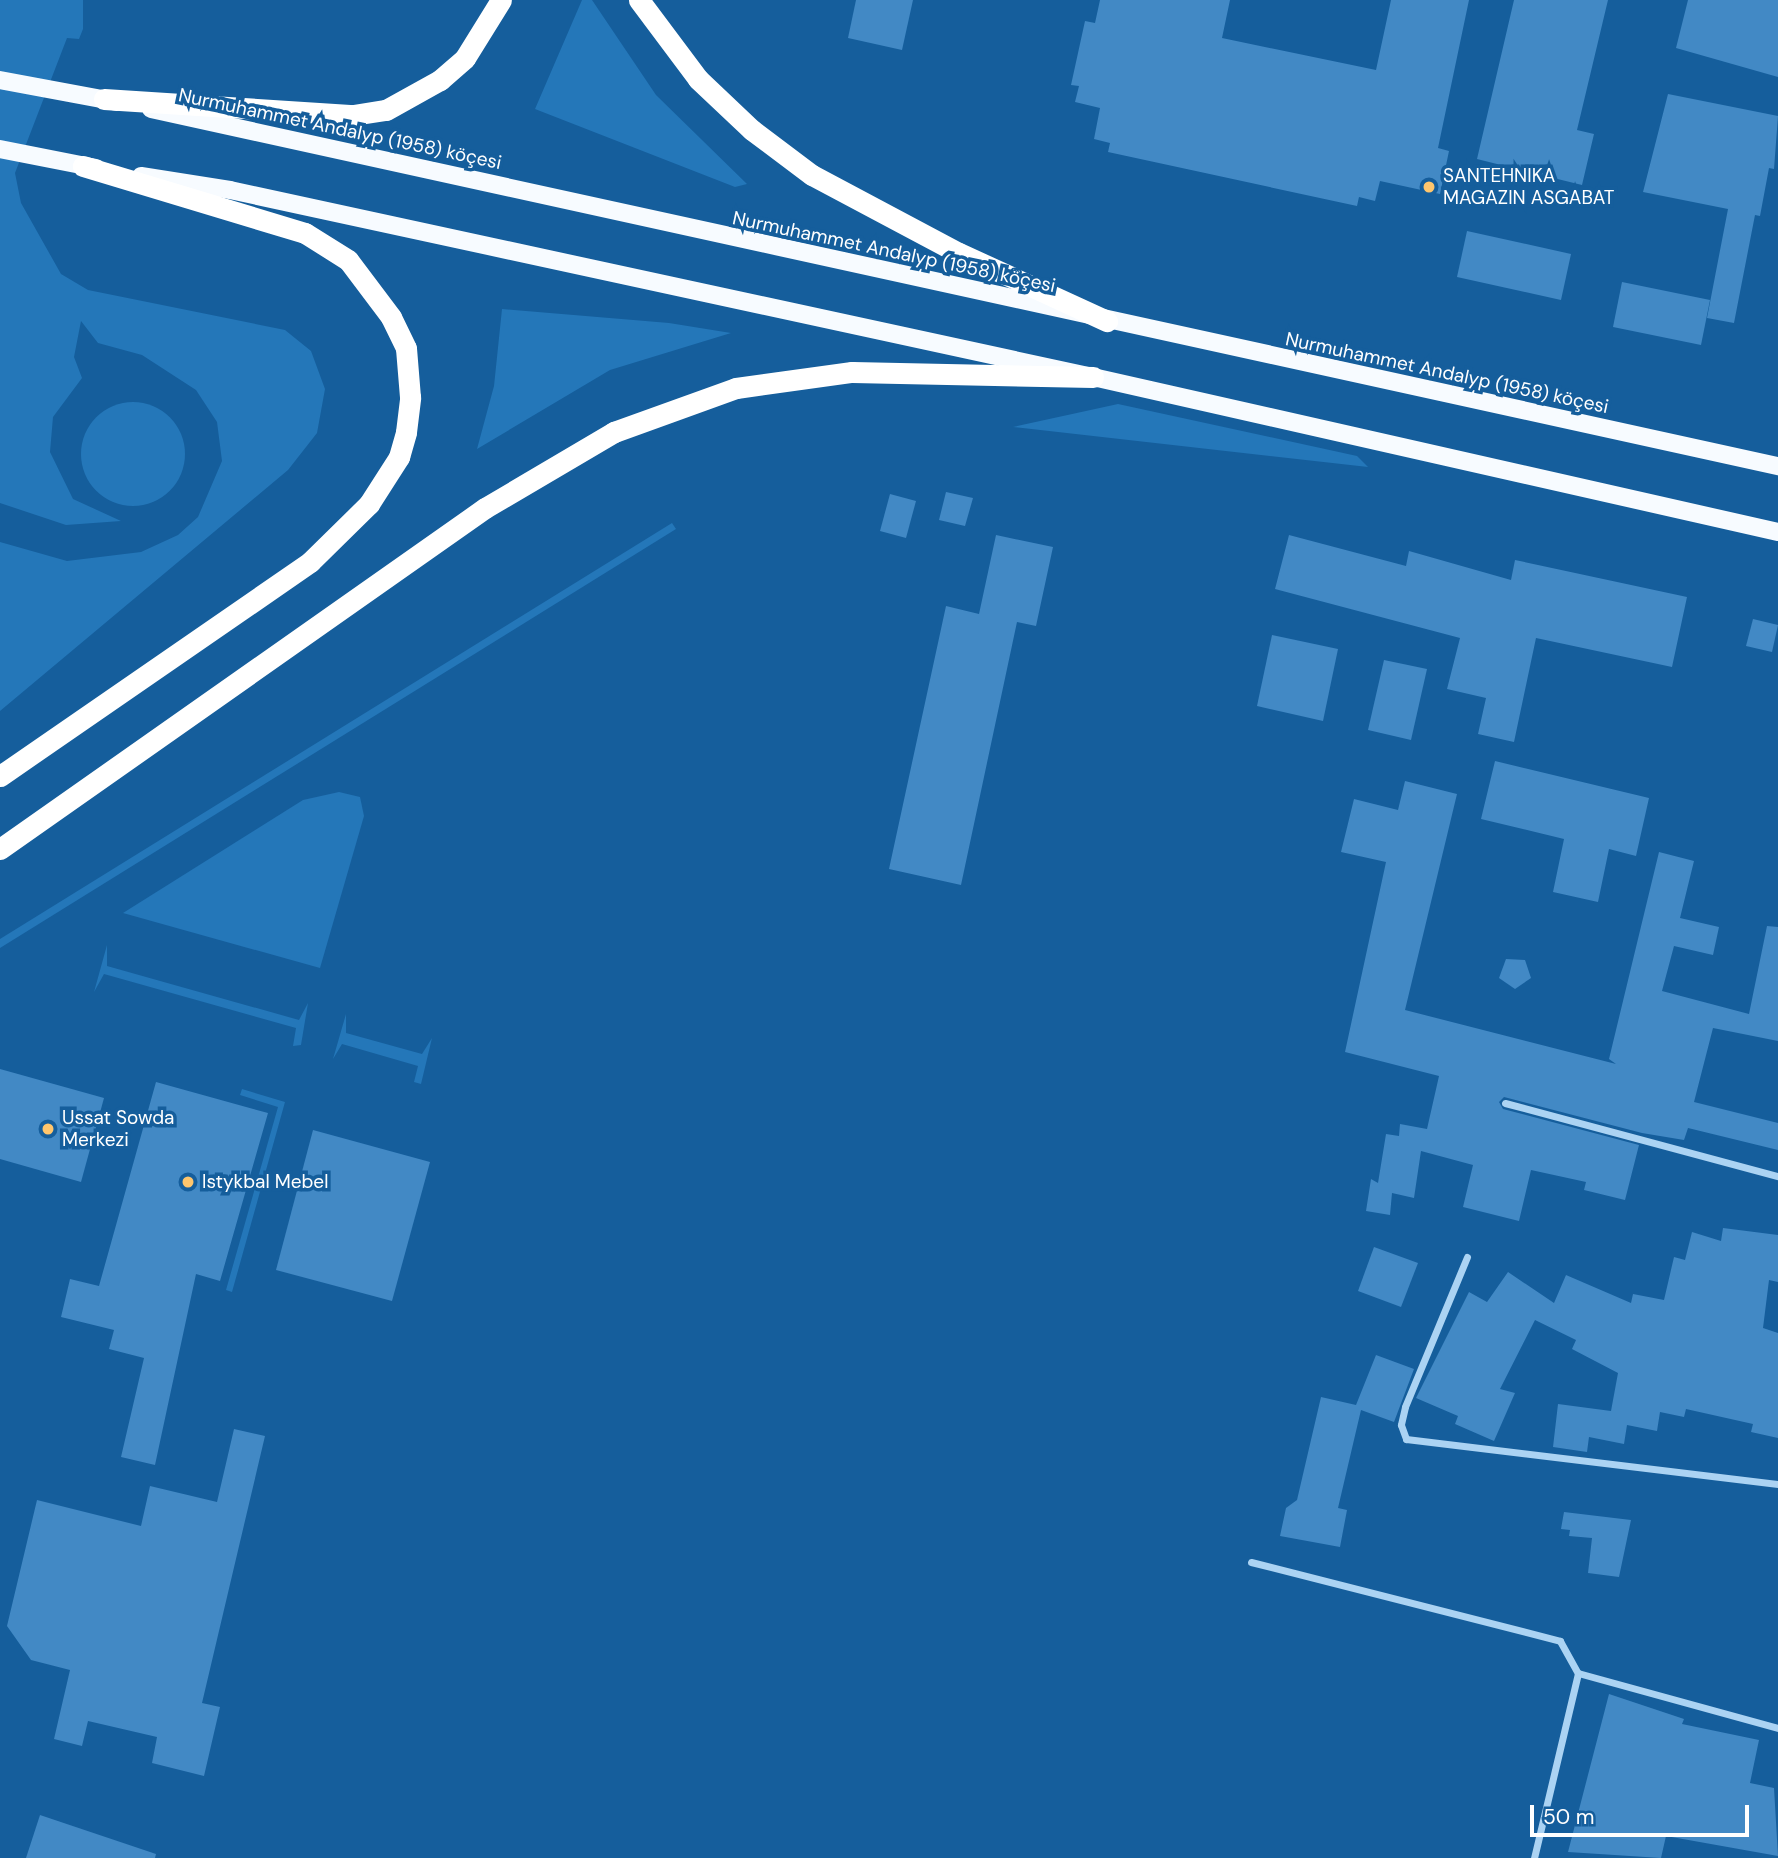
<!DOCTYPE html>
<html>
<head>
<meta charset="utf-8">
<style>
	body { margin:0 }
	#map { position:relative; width:1778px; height:1858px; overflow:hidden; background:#155e9c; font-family:"DM Sans",sans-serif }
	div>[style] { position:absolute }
	.green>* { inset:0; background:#2477b9 }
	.round { border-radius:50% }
	.building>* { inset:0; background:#4289c5 }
	.street>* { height:7px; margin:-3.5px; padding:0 3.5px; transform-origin:3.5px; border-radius:3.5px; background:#abd3f3 }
	.primary>* { height:18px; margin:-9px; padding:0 9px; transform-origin:9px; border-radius:9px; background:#f7fbff }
	.highway>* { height:21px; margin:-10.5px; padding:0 10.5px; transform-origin:10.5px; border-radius:10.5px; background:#fff }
	.dots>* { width:19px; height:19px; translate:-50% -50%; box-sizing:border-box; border:4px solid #155e9c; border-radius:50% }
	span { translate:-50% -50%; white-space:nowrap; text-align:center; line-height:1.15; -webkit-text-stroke:7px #155e9c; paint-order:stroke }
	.street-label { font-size:19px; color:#fff }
	.poi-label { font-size:19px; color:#fff }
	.left { translate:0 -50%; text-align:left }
	.scale { position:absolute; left:1530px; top:1805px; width:219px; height:32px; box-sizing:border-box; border:4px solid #fff; border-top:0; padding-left:9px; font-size:21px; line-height:24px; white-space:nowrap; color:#fff; -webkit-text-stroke:5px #155e9c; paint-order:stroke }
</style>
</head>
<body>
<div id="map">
	<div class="green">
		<div style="clip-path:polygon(0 0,83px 0,83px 29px,79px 39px,67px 38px,15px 173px,21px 203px,61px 274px,88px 290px,285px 330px,311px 351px,325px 389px,317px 433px,288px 470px,0 711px,0 542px,67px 561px,141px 552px,178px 535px,198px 517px,222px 461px,217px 422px,196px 390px,142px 355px,98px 343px,81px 321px,74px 357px,82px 378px,53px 417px,50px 452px,73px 499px,121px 521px,66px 525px,0 503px)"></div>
		<div style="clip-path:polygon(582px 0,592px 0,656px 95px,747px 184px,735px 187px,535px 109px)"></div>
		<div style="clip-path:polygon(502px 309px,669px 323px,731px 333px,610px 370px,477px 449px,494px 386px)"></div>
		<div class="round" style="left:81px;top:402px;width:104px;height:104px"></div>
		<div style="clip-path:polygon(1118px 404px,1357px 456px,1368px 467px,1013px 427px)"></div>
		<div style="clip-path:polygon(672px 523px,676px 529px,0 948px,0 939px)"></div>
		<div style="clip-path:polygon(339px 792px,360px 797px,364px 816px,320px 968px,123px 913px,303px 800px)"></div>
		<div style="clip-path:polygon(107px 945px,107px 966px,299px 1020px,308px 1003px,301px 1045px,293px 1046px,296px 1028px,104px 974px,94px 992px)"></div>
		<div style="clip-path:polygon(346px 1014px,346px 1033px,422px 1054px,432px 1038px,421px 1084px,414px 1082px,418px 1066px,342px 1044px,333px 1059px)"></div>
		<div style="clip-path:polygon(242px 1089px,285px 1102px,232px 1292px,226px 1290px,278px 1107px,240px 1095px)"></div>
	</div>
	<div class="building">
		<div style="clip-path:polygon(856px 0,913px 0,902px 50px,848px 38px)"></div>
		<div style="clip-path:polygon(1100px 0,1230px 0,1222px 38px,1376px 70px,1391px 0,1469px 0,1438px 148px,1449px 151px,1440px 194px,1380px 181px,1375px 201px,1359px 197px,1357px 206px,1108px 152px,1110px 143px,1094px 139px,1100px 108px,1075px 102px,1079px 86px,1071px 85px,1085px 21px,1095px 23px)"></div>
		<div style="clip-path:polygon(1514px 0,1608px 0,1577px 130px,1594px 134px,1582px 185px,1477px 159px)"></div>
		<div style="clip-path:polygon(1688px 0,1778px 0,1778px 77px,1676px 48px)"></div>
		<div style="clip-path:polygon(1668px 94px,1778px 116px,1774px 169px,1769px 168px,1760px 216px,1755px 215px,1734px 323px,1707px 318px,1728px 209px,1643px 192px)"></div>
		<div style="clip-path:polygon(1467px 231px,1571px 254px,1561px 300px,1457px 277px)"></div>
		<div style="clip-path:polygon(1622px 282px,1710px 300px,1701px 345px,1613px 327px)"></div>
		<div style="clip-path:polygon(946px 492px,973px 498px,965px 526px,939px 520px)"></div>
		<div style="clip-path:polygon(890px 494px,916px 501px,906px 538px,880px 531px)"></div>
		<div style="clip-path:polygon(996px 535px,1053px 547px,1036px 626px,1017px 622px,961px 885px,889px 869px,946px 606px,979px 614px)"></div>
		<div style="clip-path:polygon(1289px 535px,1406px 566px,1409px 551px,1511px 580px,1515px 560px,1687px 597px,1672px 667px,1536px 638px,1514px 742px,1478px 734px,1486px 698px,1447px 689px,1460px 638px,1275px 589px)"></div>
		<div style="clip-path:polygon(1753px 619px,1778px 625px,1772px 652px,1746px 646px)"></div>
		<div style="clip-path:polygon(1272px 635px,1338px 649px,1323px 721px,1257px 706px)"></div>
		<div style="clip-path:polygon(1384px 660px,1427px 669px,1411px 740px,1368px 730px)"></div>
		<div style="clip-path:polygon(1495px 761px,1649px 798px,1636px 856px,1609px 849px,1598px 902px,1553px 892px,1564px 839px,1481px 819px)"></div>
		<div style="clip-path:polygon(1405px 781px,1457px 794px,1405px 1010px,1616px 1064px,1609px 1059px,1659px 852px,1694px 861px,1680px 918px,1719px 927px,1713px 955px,1674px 946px,1662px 991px,1749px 1014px,1767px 926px,1778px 927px,1778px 1041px,1713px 1028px,1694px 1102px,1778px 1123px,1778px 1150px,1688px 1128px,1684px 1140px,1642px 1133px,1504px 1097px,1499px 1102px,1503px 1109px,1639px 1145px,1625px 1200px,1584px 1190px,1586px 1182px,1531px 1170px,1519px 1221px,1463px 1207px,1473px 1165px,1421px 1151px,1414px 1198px,1392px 1193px,1390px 1215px,1366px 1211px,1371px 1179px,1378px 1183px,1386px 1134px,1399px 1136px,1400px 1124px,1427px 1129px,1439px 1076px,1345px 1052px,1386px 862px,1341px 852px,1354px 799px,1398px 810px)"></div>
		<div style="clip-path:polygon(1506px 959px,1525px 960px,1531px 978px,1515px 989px,1499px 978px)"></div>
		<div style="clip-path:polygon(0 1069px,104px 1098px,81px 1182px,0 1159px)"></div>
		<div style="clip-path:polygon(156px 1082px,268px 1113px,220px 1281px,196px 1274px,155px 1465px,121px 1457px,144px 1358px,109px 1349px,114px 1330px,61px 1317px,70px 1279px,99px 1286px)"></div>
		<div style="clip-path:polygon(313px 1130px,430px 1162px,392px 1301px,276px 1270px)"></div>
		<div style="clip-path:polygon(1723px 1228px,1778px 1235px,1778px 1282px,1769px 1280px,1763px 1328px,1778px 1333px,1778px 1438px,1751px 1432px,1753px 1424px,1686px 1409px,1684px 1417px,1660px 1412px,1657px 1431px,1627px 1425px,1624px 1444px,1589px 1437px,1587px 1452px,1553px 1447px,1558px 1404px,1611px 1411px,1618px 1373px,1572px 1349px,1576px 1340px,1535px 1320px,1500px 1389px,1515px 1393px,1494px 1441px,1455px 1424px,1458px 1416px,1416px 1398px,1469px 1292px,1487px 1302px,1508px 1272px,1554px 1303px,1566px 1275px,1631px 1303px,1633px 1294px,1664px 1300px,1674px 1257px,1685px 1260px,1692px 1232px,1721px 1241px)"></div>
		<div style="clip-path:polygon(1374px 1247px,1418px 1263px,1401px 1307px,1358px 1291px)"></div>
		<div style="clip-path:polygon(1376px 1355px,1414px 1369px,1394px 1422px,1361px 1410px,1338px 1508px,1347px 1510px,1340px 1547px,1280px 1536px,1286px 1508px,1297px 1500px,1321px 1397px,1356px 1405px)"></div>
		<div style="clip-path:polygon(234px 1429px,265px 1436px,202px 1703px,220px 1707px,204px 1776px,152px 1763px,157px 1737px,88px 1721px,82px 1746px,54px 1739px,70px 1670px,31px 1660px,7px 1626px,37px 1500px,141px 1526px,150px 1486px,217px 1502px)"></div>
		<div style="clip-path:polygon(1564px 1512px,1631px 1520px,1619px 1577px,1588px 1573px,1592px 1538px,1569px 1536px,1570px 1530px,1561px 1529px)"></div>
		<div style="clip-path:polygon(1609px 1694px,1684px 1719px,1682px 1724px,1759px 1740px,1750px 1783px,1774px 1788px,1778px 1856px,1666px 1836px,1661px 1858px,1568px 1852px)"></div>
		<div style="clip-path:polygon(40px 1815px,156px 1854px,155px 1858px,26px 1858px)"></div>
	</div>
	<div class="street">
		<div style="left:1505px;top:1103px;width:283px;rotate:15deg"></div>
		<div style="left:1467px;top:1257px;width:162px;rotate:112.5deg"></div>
		<div style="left:1405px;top:1407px;width:18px;rotate:103deg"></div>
		<div style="left:1401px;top:1425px;width:15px;rotate:70deg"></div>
		<div style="left:1406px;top:1439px;width:375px;rotate:6.9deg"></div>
		<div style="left:1251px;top:1562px;width:319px;rotate:14.3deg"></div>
		<div style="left:1560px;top:1641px;width:37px;rotate:61deg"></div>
		<div style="left:1578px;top:1673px;width:207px;rotate:15.4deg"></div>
		<div style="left:1534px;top:1858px;width:190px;rotate:-76.6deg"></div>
	</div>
	<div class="primary">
		<div style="left:0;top:80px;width:119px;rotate:10.6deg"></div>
		<div style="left:151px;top:109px;width:1666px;rotate:12.38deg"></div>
		<div style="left:0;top:149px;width:98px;rotate:11.2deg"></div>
		<div style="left:141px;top:176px;width:90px;rotate:8.9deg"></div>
		<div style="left:230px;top:190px;width:883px;rotate:12.23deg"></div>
		<div style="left:1093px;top:377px;width:702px;rotate:12.75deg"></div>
	</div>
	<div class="highway">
		<div style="left:639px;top:0;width:99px;rotate:53.2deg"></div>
		<div style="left:698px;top:79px;width:74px;rotate:43.4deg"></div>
		<div style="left:752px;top:130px;width:75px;rotate:36.9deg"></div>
		<div style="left:812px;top:175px;width:166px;rotate:28deg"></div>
		<div style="left:959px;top:253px;width:163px;rotate:24.7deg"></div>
		<div style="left:104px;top:99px;width:250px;rotate:3.7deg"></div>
		<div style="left:353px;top:115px;width:33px;rotate:-9deg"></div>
		<div style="left:386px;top:110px;width:62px;rotate:-29.1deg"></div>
		<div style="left:440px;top:80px;width:33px;rotate:-41deg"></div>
		<div style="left:465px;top:58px;width:68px;rotate:-58.2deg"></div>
		<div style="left:0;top:776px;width:377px;rotate:-34.6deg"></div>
		<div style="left:310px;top:562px;width:83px;rotate:-44.5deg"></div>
		<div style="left:369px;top:504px;width:56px;rotate:-57.4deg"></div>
		<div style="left:399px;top:457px;width:26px;rotate:-74deg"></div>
		<div style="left:406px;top:432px;width:35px;rotate:-83deg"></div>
		<div style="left:410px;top:397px;width:49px;rotate:-94.7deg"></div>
		<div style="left:406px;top:348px;width:34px;rotate:-116deg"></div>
		<div style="left:391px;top:317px;width:71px;rotate:-127deg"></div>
		<div style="left:348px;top:260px;width:51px;rotate:-147.9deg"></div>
		<div style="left:305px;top:233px;width:232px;rotate:-163.2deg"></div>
		<div style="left:0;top:849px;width:593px;rotate:-35.11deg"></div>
		<div style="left:485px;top:508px;width:150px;rotate:-30.5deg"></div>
		<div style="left:614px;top:432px;width:130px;rotate:-19.8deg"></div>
		<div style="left:736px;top:388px;width:117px;rotate:-7.9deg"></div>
		<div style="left:852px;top:372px;width:241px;rotate:1.2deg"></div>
	</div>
	<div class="dots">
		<div style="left:1429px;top:187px;background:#ffc66d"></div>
		<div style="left:48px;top:1129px;background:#ffc66d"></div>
		<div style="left:188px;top:1182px;background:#ffc66d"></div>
	</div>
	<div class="street-label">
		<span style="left:340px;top:129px;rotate:12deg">Nurmuhammet Andalyp (1958) köçesi</span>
		<span style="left:894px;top:252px;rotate:12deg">Nurmuhammet Andalyp (1958) köçesi</span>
		<span style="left:1447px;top:373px;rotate:12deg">Nurmuhammet Andalyp (1958) köçesi</span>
	</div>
	<div class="poi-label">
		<span class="left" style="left:1443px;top:187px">SANTEHNIKA<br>MAGAZIN ASGABAT</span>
		<span class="left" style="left:62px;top:1129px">Ussat Sowda<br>Merkezi</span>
		<span class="left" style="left:202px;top:1182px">Istykbal Mebel</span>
	</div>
	<div class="scale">50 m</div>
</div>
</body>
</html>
